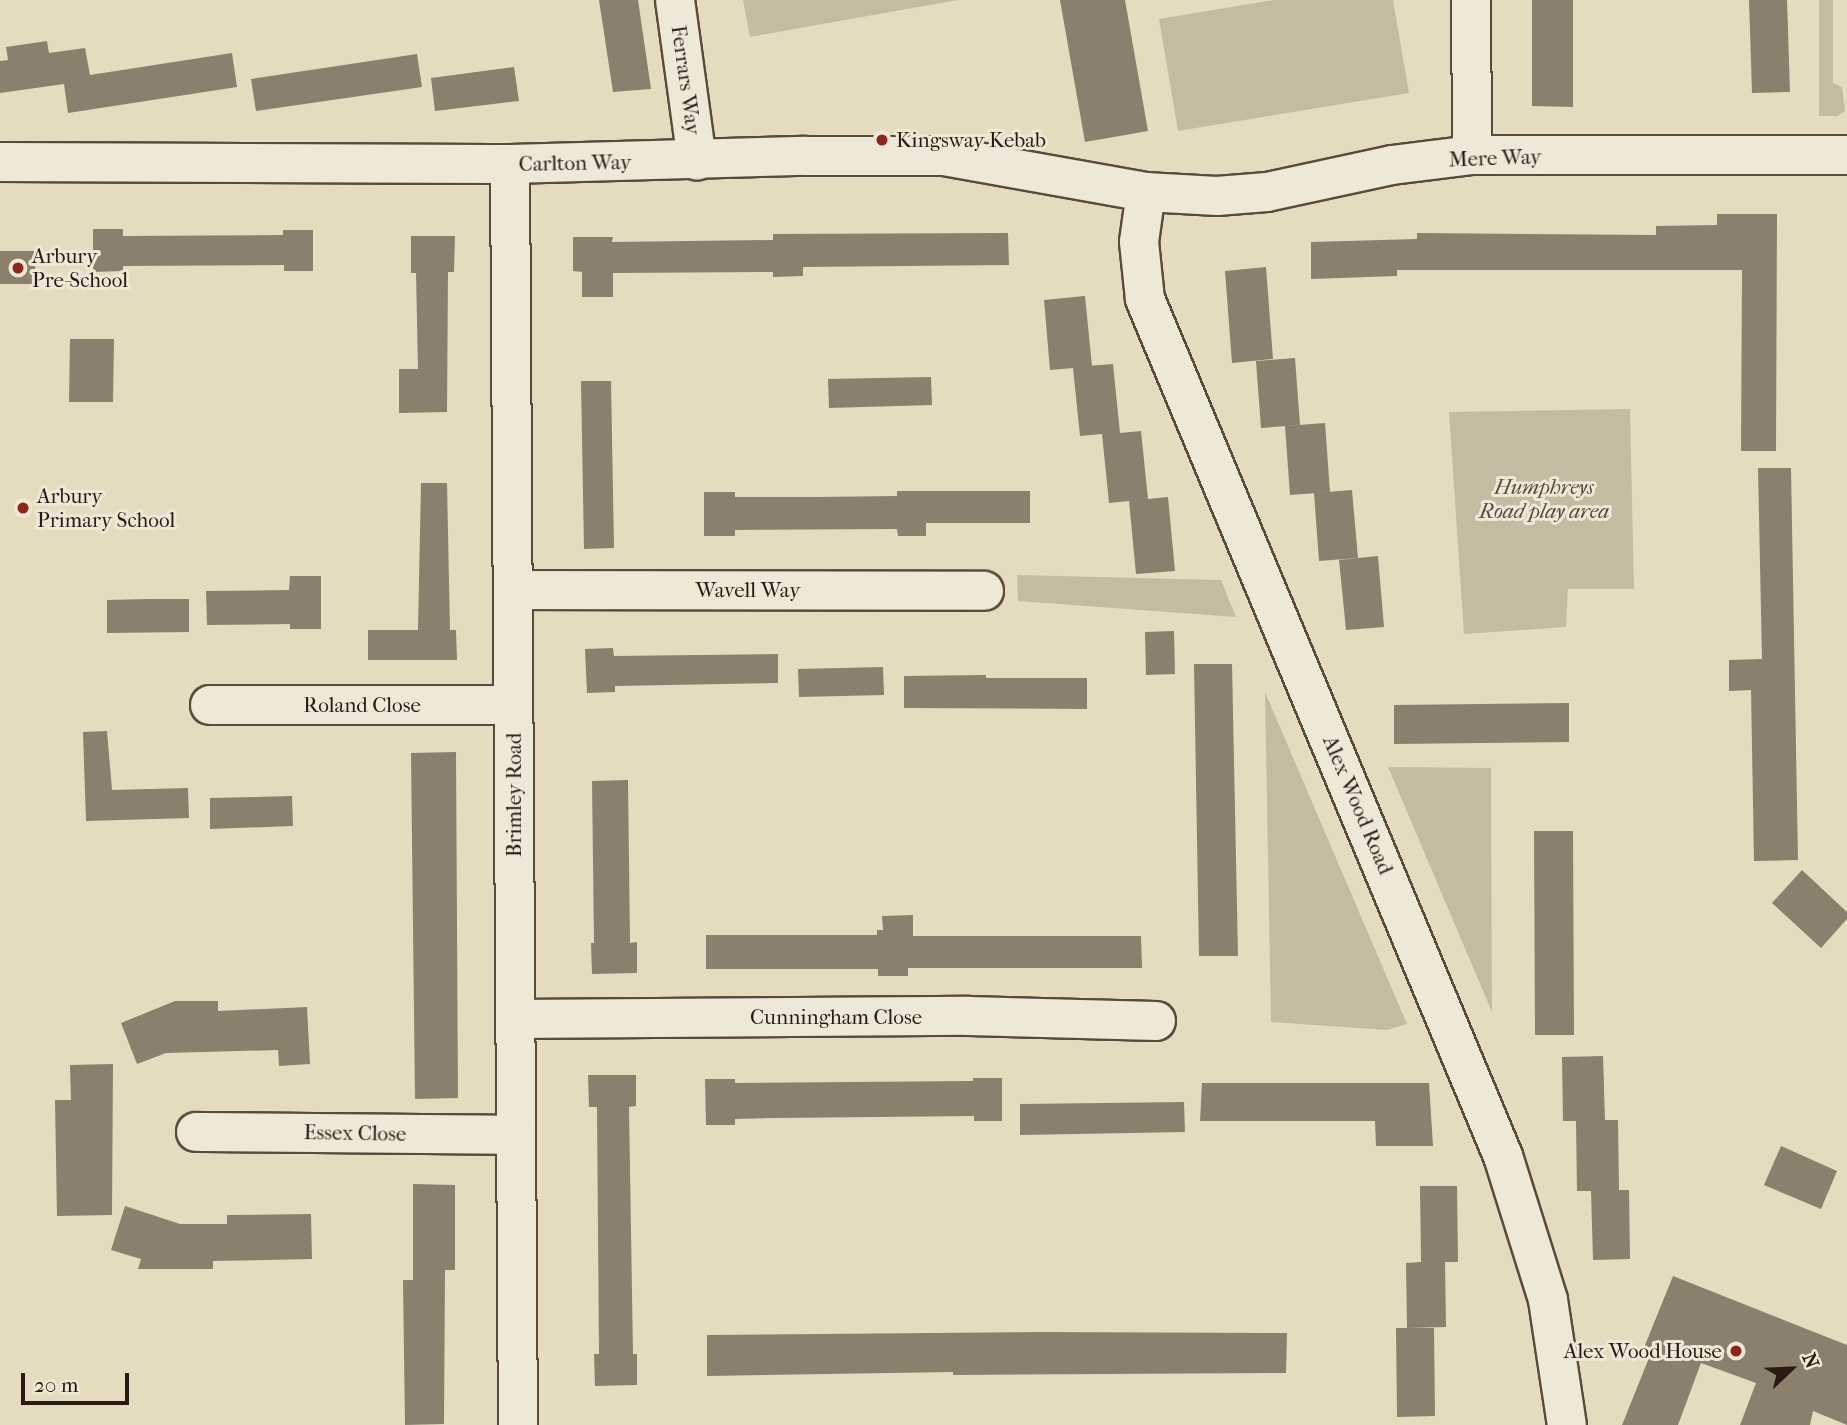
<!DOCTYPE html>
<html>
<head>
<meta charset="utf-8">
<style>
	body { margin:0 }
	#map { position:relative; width:1847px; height:1425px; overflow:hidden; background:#e5dcc0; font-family:"IM FELL French Canon",serif }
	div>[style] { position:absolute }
	.green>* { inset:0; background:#c5bba3 }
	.building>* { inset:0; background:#8b7f6d }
	.roads { filter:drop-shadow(2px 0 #594a3e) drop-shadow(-2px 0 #594a3e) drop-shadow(0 2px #594a3e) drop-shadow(0 -2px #594a3e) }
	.street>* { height:38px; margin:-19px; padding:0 19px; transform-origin:19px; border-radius:19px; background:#eee8d6 }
	.dots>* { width:19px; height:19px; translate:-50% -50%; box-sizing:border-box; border:4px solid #eee8d6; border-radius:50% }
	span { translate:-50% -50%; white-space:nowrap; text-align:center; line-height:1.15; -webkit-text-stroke:6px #eee8d6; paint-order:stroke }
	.street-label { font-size:21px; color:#2a1a13 }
	.poi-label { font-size:21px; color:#2a1a13 }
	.left { translate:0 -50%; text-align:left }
	.right { translate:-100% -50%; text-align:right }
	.park-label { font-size:21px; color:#584a3e; font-style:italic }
	.north { position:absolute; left:1756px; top:1334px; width:70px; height:70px; -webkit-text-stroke:5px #eee8d6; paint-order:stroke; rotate:67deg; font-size:19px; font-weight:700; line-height:28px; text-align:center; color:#2a1a13 }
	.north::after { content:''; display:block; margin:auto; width:24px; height:32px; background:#2a1a13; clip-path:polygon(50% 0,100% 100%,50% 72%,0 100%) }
	.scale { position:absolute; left:21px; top:1373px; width:108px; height:32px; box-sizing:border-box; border:4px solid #2a1a13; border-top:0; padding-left:9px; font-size:21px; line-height:24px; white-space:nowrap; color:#2a1a13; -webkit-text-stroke:5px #eee8d6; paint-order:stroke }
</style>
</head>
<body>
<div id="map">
	<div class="green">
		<div style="clip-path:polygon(743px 0,958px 0,750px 37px)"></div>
		<div style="clip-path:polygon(1274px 0,1393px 0,1409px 93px,1178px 131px,1159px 19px)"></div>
		<div style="clip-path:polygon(1819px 0,1833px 0,1833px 83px,1842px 87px,1845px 111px,1837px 116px,1819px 116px)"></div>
		<div style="clip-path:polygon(1630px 409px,1634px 589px,1568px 589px,1566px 627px,1464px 634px,1449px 412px)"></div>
		<div style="clip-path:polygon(1017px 575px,1221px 580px,1236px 617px,1018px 601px)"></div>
		<div style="clip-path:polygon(1265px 692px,1407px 1024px,1387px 1030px,1271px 1022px)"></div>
		<div style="clip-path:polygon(1388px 767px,1491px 768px,1492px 1012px)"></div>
	</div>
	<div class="building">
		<div style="clip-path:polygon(599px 0,638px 0,651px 89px,613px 92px)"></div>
		<div style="clip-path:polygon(1060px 0,1125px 0,1148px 131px,1085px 142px)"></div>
		<div style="clip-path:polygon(1532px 0,1573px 0,1573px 107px,1532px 106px)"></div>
		<div style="clip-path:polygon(1749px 0,1787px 0,1790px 92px,1752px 93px)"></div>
		<div style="clip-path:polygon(47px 41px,49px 53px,85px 48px,90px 75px,232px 53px,237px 87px,68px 113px,64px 84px,0 93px,0 61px,8px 60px,6px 47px)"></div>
		<div style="clip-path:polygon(417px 54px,422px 87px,256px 111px,251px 79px)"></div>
		<div style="clip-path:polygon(514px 67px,519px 101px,435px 111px,431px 78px)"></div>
		<div style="clip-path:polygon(1717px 214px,1777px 214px,1776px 451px,1741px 451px,1742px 270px,1397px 270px,1397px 276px,1311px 279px,1311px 242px,1417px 239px,1417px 233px,1656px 235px,1656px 226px,1717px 225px)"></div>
		<div style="clip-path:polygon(93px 229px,123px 229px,123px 236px,283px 235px,283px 230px,313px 230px,313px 271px,284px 271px,284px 265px,123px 266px,123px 271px,93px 272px)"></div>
		<div style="clip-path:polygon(1008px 233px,1009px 265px,803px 267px,803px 276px,773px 277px,773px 272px,613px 273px,613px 297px,582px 297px,582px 272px,573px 271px,573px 237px,613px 237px,612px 242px,773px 240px,773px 234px)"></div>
		<div style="clip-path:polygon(411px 236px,455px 236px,454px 272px,448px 272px,447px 412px,399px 413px,399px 369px,418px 369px,416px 273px,411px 273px)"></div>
		<div style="clip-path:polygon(0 251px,35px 251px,35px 284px,0 284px)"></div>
		<div style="clip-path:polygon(1266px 267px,1273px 359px,1232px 363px,1225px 271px)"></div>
		<div style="clip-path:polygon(1085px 296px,1092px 366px,1087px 366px,1113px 364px,1120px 433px,1141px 431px,1148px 499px,1168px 497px,1175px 571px,1136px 574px,1129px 501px,1109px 503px,1102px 434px,1080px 436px,1073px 368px,1050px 370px,1044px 300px)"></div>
		<div style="clip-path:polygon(70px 339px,114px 339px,113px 402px,69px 402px)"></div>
		<div style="clip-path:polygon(1295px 358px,1300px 425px,1261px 428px,1256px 361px)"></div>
		<div style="clip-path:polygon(931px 377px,932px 405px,829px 408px,828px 379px)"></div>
		<div style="clip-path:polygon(581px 381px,611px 381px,614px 548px,584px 549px)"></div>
		<div style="clip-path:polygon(1325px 423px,1330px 492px,1290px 495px,1285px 426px)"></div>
		<div style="clip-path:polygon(1758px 468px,1791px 468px,1798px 860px,1754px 861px,1751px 690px,1729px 691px,1729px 660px,1762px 659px)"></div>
		<div style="clip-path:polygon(421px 483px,447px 483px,450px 630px,456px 630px,457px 660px,368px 660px,368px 630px,418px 630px)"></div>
		<div style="clip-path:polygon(1352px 490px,1358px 558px,1319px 561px,1314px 493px)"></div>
		<div style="clip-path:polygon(897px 491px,1030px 491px,1030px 523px,926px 523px,926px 536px,898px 536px,897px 529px,735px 530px,735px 536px,704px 536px,704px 492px,735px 492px,735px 497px,816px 497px,897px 496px)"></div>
		<div style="clip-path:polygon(1378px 556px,1384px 627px,1346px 630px,1339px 560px)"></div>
		<div style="clip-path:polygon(290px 576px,321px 576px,321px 629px,290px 629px,290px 624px,207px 625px,206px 591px,289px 590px)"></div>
		<div style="clip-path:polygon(149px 599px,189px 599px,189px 632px,107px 633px,107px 600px)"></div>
		<div style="clip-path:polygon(1174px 631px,1175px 674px,1146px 675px,1145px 632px)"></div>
		<div style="clip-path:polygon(613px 648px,614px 656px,778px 654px,778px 683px,615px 686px,615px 692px,587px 693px,585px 649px)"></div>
		<div style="clip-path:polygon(1194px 664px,1232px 664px,1238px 956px,1199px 956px)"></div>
		<div style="clip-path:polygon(883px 667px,884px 695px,799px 697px,798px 669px)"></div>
		<div style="clip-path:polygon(986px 675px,986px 678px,1087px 678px,1087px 709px,904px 708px,904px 676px)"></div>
		<div style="clip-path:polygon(1569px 703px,1569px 742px,1394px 744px,1394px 705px)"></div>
		<div style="clip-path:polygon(107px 731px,112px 790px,188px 788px,189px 818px,86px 821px,83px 732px)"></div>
		<div style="clip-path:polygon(456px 752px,458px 1098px,415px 1099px,411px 753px)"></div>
		<div style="clip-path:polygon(628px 780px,630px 943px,637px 942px,637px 973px,592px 974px,591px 943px,594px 943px,592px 781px)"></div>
		<div style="clip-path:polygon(292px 796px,293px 826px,210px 829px,210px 798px)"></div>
		<div style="clip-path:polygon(1534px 831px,1573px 831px,1574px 1035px,1535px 1035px)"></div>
		<div style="clip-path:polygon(1802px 870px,1847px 912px,1847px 919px,1821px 948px,1772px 903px)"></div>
		<div style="clip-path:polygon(913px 915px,913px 936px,1141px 936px,1142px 968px,908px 968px,908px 976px,878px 976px,878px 969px,706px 969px,706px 935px,877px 935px,877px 930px,883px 930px,882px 916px)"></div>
		<div style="clip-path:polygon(175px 1001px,218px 1001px,218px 1011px,307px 1007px,310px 1064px,279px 1066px,278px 1050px,166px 1053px,137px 1064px,121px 1023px)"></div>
		<div style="clip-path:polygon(1603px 1056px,1605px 1120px,1618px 1120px,1619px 1190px,1629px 1190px,1630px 1259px,1593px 1260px,1591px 1191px,1577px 1191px,1576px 1121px,1563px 1121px,1562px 1057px)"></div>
		<div style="clip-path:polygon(113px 1064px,112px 1215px,57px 1216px,55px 1100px,71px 1100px,70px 1065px)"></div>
		<div style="clip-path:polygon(588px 1075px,636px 1075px,636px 1106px,629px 1107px,633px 1354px,637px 1354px,637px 1385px,595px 1386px,594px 1354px,599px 1354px,597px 1107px,589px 1107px)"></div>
		<div style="clip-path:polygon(973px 1078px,1002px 1078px,1002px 1121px,974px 1121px,974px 1116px,775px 1118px,735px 1119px,735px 1125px,706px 1125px,705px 1079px,735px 1079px,735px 1083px,973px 1081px)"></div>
		<div style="clip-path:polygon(1202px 1083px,1429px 1083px,1433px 1146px,1376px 1146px,1375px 1121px,1200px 1121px)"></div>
		<div style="clip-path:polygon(1184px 1102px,1185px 1132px,1020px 1135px,1020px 1104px)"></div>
		<div style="clip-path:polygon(1781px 1146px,1837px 1171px,1821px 1209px,1764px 1185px)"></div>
		<div style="clip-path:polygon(413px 1184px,455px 1185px,455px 1270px,445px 1270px,444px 1424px,405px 1425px,403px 1280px,413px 1280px)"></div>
		<div style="clip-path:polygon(1420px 1186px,1457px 1186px,1458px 1262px,1445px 1262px,1446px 1327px,1407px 1328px,1406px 1263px,1421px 1262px)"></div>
		<div style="clip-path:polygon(125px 1206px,180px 1224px,227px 1224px,227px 1215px,311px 1214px,312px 1259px,213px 1261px,213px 1269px,138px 1269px,141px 1259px,111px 1250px)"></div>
		<div style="clip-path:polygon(1673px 1276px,1847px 1345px,1847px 1425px,1813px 1411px,1810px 1425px,1740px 1425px,1756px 1383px,1701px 1363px,1678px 1425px,1622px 1425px,1649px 1358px,1641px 1355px)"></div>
		<div style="clip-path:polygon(1396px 1328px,1434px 1328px,1435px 1416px,1397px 1417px)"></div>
		<div style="clip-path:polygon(1038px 1332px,1287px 1333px,1286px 1373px,953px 1375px,953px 1372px,707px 1376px,707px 1335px)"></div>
	</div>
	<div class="roads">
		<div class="street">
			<div style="left:675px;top:0;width:162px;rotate:82.2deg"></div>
			<div style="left:1471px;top:0;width:155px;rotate:89.6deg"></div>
			<div style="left:0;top:162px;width:510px;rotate:0.22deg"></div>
			<div style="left:510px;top:164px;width:295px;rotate:-1.6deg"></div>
			<div style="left:805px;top:156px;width:139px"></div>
			<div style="left:944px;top:156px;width:205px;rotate:10.1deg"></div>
			<div style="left:1146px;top:192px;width:71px;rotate:3.2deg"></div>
			<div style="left:1217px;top:196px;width:50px;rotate:-4.6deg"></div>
			<div style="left:1267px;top:192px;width:128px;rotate:-12.2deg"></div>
			<div style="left:1392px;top:165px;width:81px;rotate:-7.1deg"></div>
			<div style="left:1472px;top:155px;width:375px"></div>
			<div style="left:510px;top:164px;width:1261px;rotate:89.64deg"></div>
			<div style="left:1146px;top:192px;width:50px;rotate:98deg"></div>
			<div style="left:1139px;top:242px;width:57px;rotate:84deg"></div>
			<div style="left:1145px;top:299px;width:929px;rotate:67.33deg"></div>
			<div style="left:1503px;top:1156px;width:151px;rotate:72.6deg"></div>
			<div style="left:1548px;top:1300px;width:126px;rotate:81.4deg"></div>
			<div style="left:513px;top:590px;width:471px;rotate:0.1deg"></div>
			<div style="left:210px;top:705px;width:303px"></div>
			<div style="left:515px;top:1019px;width:453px;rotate:-0.4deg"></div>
			<div style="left:968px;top:1016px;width:188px;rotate:1.5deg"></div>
			<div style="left:196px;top:1132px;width:318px;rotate:0.5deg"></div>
		</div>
	</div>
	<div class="dots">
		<div style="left:882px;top:140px;background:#8f2418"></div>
		<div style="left:18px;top:268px;background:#8f2418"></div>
		<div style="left:23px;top:508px;background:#8f2418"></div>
		<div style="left:1736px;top:1351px;background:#8f2418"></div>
	</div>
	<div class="street-label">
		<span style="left:686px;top:80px;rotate:82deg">Ferrars Way</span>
		<span style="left:1495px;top:158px;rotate:-2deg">Mere Way</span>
		<span style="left:575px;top:163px;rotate:-1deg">Carlton Way</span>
		<span style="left:748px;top:590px">Wavell Way</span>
		<span style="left:362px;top:705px">Roland Close</span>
		<span style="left:514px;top:795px;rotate:-90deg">Brimley Road</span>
		<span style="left:1358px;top:805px;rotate:67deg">Alex Wood Road</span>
		<span style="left:836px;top:1017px">Cunningham Close</span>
		<span style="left:355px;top:1133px;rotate:1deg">Essex Close</span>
	</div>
	<div class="poi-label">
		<span class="left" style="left:896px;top:140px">Kingsway Kebab</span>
		<span class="left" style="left:32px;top:268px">Arbury<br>Pre-School</span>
		<span class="left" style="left:37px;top:508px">Arbury<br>Primary School</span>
		<span class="right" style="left:1722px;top:1351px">Alex Wood House</span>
	</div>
	<div class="park-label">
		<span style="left:1544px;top:499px">Humphreys<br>Road play area</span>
	</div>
	<div class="north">N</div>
	<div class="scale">20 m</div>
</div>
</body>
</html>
